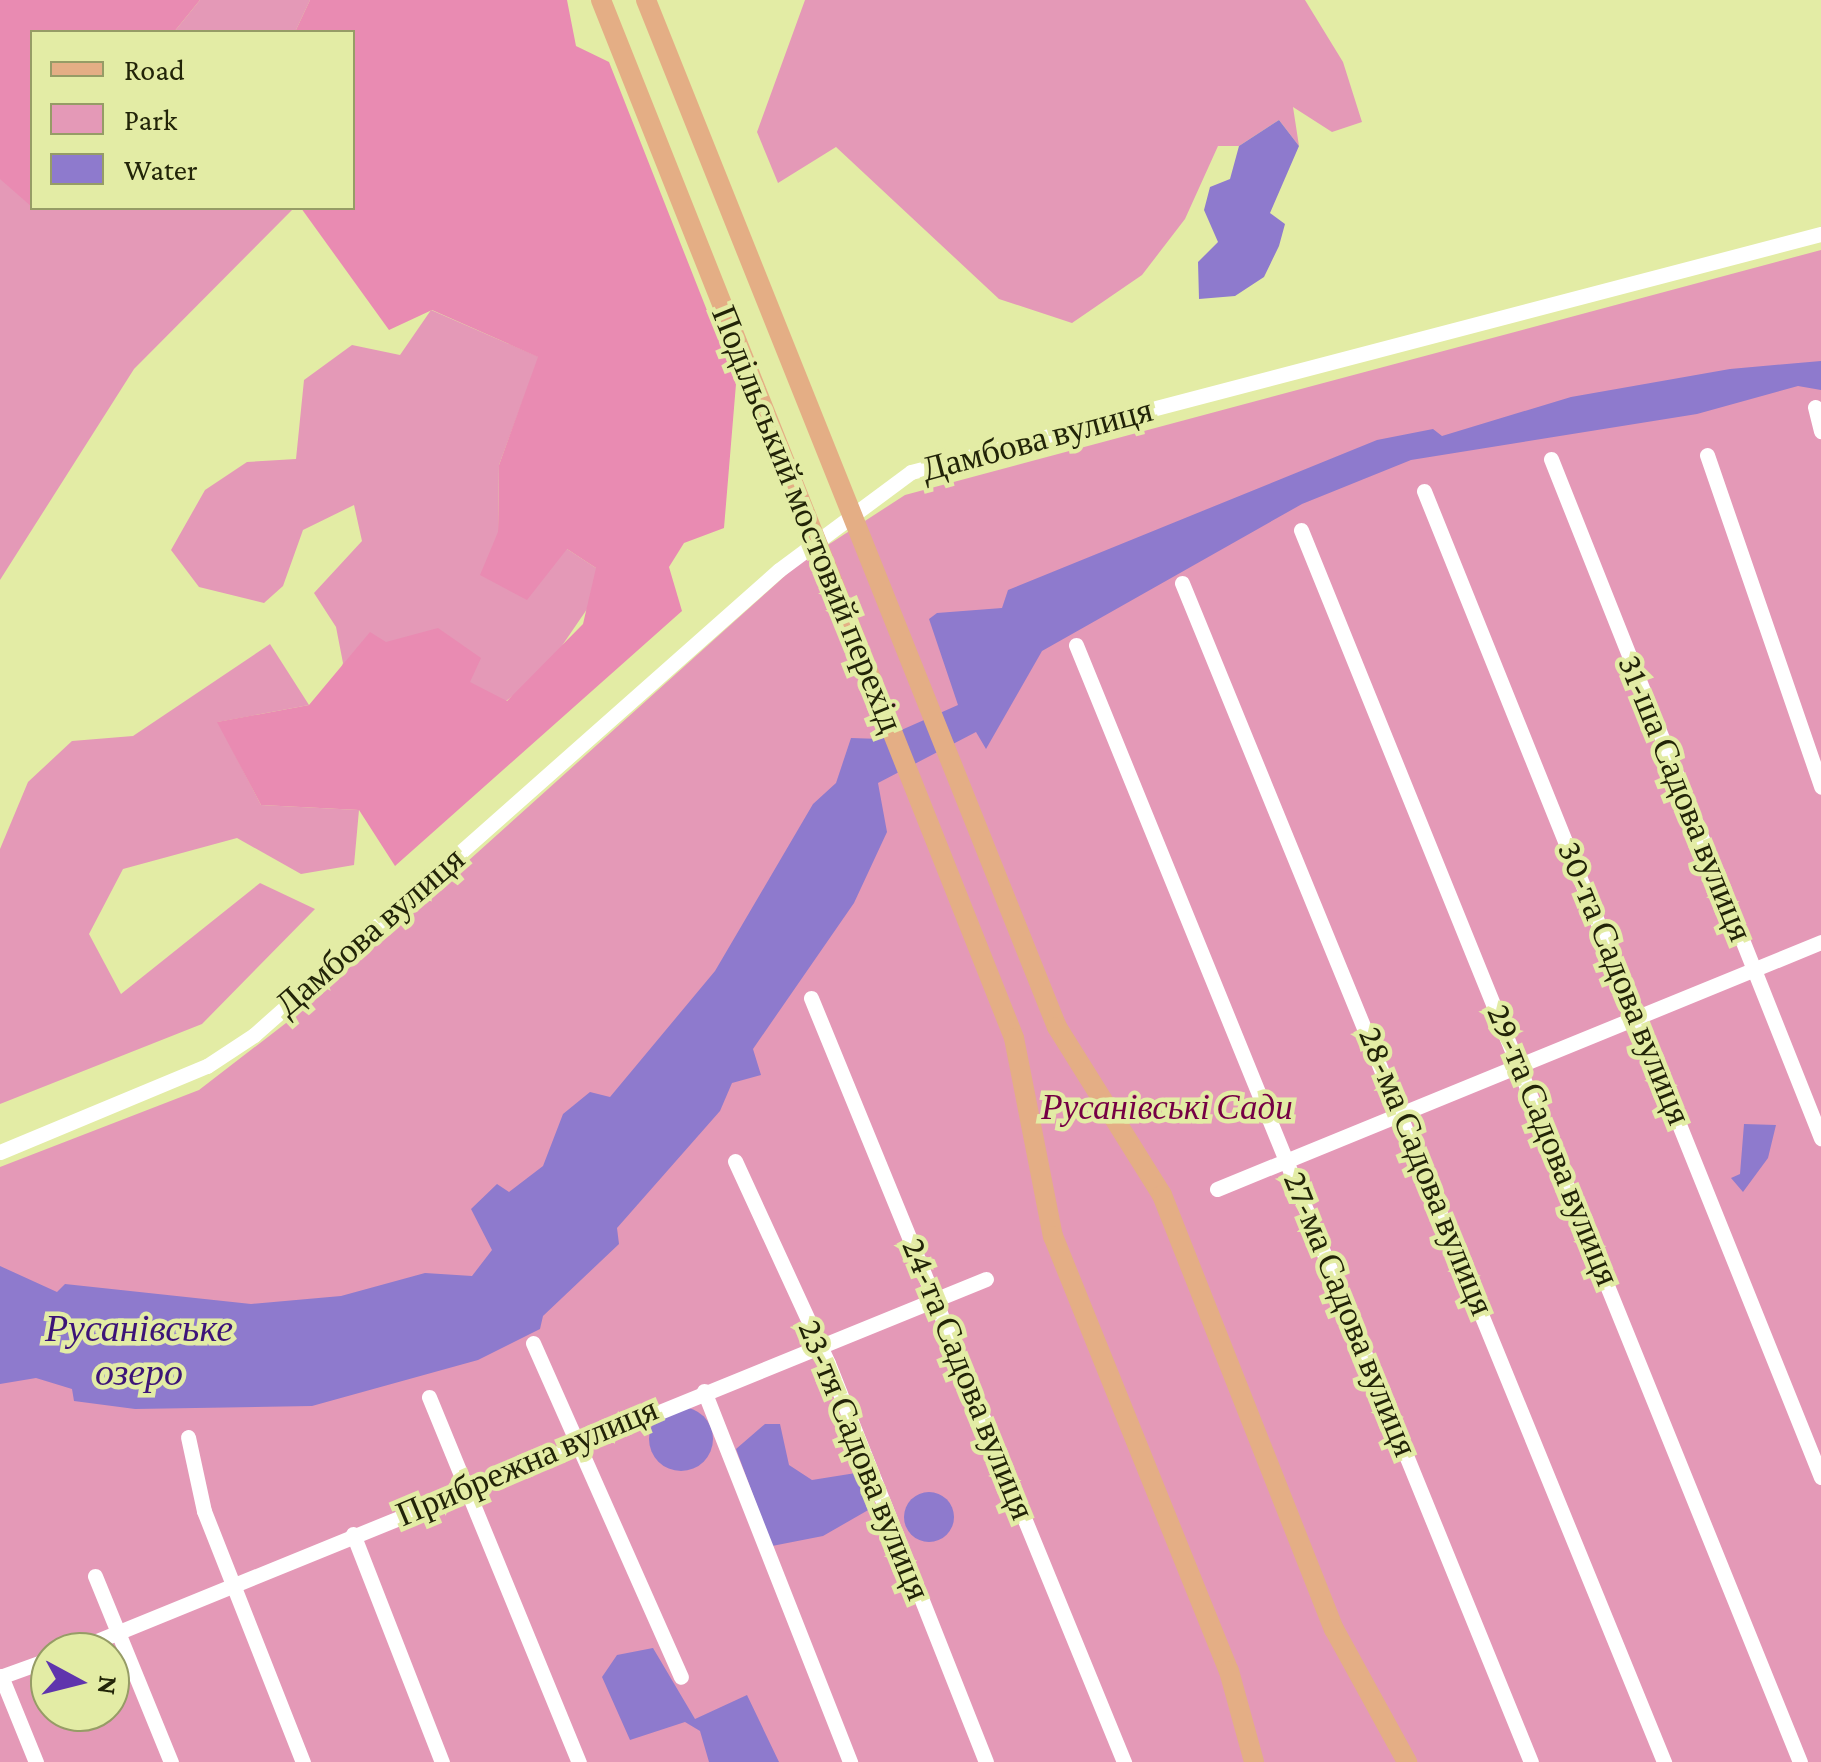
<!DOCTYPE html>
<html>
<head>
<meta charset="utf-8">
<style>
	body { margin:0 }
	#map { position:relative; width:1821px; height:1762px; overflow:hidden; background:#e3eca5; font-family:"Crimson Pro",serif }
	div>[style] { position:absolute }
	.green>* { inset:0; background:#e499b7 }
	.forest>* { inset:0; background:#e98bb2 }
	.water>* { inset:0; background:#8e7acd }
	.round { border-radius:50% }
	.minor>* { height:15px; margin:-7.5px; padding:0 7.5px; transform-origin:7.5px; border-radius:7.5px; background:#fff }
	.major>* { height:20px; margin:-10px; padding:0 10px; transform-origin:10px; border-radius:10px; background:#e4ae85 }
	span { translate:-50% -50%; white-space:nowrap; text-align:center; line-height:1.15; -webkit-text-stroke:9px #e3eca5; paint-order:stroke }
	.street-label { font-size:35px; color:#222408 }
	.park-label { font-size:35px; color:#750044; font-style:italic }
	.water-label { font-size:38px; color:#3c1478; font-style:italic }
	.legend { position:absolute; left:30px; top:30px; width:325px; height:180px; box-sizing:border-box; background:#e3eca5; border:2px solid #969c66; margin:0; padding:12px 18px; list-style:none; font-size:30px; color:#222408 }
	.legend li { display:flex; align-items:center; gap:20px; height:50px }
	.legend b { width:50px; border:2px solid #969c66 }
	.north { position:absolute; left:30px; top:1632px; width:100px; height:100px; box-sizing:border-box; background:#e3eca5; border:2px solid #969c66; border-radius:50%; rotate:97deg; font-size:28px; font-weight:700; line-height:40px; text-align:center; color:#222408 }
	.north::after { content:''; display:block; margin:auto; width:35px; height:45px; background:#5f35ad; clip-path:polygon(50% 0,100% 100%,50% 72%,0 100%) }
</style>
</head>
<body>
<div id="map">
	<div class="green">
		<div style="clip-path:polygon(200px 0,310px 0,295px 32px,174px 32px)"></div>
		<div style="clip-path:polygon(805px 0,1305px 0,1343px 62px,1362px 122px,1332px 132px,1293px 107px,1299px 146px,1279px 120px,1239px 146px,1218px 146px,1185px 219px,1142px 275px,1072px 323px,999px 299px,836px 147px,778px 183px,757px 132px)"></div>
		<div style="clip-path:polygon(32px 144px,32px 208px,294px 208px,134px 369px,0 580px,0 162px)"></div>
		<div style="clip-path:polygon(evenodd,1821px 250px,1821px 1762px,0 1762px,0 1167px,199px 1090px,299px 1013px,797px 565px,905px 495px,1821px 250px,50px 1652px,110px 1652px,110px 1712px,50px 1712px,50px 1652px)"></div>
		<div style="clip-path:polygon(431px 310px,539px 357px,499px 465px,498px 532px,567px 549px,596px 568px,596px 596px,544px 672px,506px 701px,331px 701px,343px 663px,336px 627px,314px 593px,362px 541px,354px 505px,303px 530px,283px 586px,264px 603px,199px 587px,171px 550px,205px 490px,247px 462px,296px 459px,304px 380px,352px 345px,400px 355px)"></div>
		<div style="clip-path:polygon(270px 644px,309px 705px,218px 722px,261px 805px,359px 810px,354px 865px,301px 874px,237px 838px,123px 869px,89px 934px,121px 994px,260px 883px,315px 909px,202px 1024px,0 1104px,0 849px,28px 782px,72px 741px,133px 736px)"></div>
	</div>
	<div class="forest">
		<div style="clip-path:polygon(0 0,200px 0,174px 32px,32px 32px,32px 207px,0 179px)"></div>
		<div style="clip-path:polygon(310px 0,567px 0,576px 46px,609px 62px,736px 384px,724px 528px,684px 543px,669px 567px,682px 611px,395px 866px,359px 810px,261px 805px,217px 722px,309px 705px,370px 632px,386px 642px,438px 628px,481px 658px,470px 682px,507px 701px,583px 624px,596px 568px,567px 549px,527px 600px,480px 575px,498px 532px,499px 465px,538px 357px,432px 310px,389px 330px,301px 208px,352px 208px,352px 32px,295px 32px)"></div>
	</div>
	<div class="water">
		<div style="clip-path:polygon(1279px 120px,1299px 146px,1270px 213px,1285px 224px,1279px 246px,1264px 277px,1235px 296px,1199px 299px,1198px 262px,1218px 242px,1204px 210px,1210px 187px,1230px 179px,1239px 146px)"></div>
		<div style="clip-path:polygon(1821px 361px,1821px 390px,1798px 386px,1697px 414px,1411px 460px,1302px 504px,1042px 651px,986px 749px,976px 732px,878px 783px,887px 832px,854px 903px,753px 1049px,761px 1075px,732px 1083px,720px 1111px,617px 1228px,619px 1244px,543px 1316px,540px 1329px,478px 1360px,312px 1406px,135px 1409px,74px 1401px,72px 1389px,36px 1378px,0 1384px,0 1266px,57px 1292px,65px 1284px,251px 1304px,341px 1296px,425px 1273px,472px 1276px,492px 1250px,471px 1209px,497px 1184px,509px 1192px,543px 1166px,563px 1114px,590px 1092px,610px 1097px,715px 971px,813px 804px,836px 783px,851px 738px,881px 739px,958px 705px,929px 619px,937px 613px,1002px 608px,1008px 590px,1377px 440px,1433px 429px,1442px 436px,1571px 397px,1730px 369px)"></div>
		<div style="clip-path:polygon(1744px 1124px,1776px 1125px,1768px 1158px,1743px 1192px,1731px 1178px,1740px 1174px)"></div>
		<div class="round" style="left:649px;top:1407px;width:64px;height:64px"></div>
		<div style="clip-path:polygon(765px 1424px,780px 1424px,789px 1465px,812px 1480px,862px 1472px,870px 1509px,823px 1536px,772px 1546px,736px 1449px)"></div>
		<div class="round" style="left:904px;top:1492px;width:50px;height:50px"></div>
		<div style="clip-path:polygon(653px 1648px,695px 1719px,747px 1695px,779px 1762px,709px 1762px,700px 1731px,685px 1722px,630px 1740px,602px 1677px,617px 1655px)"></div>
	</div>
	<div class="minor">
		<div style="left:1815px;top:407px;width:25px;rotate:76deg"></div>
		<div style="left:1707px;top:455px;width:351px;rotate:71deg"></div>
		<div style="left:1551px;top:459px;width:731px;rotate:68.32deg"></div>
		<div style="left:1424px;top:491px;width:1063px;rotate:68.07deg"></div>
		<div style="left:1301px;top:530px;width:1329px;rotate:67.95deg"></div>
		<div style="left:1182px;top:583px;width:1274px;rotate:67.76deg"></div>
		<div style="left:1076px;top:645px;width:1206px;rotate:67.84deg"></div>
		<div style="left:811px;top:998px;width:826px;rotate:67.72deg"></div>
		<div style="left:0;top:1152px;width:224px;rotate:-22.6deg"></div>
		<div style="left:207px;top:1066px;width:56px;rotate:-33.4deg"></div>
		<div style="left:254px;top:1035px;width:701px;rotate:-41.53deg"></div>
		<div style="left:779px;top:570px;width:164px;rotate:-36.6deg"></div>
		<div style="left:911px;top:472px;width:941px;rotate:-14.66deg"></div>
		<div style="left:735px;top:1161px;width:222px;rotate:65.3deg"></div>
		<div style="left:828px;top:1363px;width:429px;rotate:68.4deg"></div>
		<div style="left:1217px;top:1189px;width:653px;rotate:-22.24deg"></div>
		<div style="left:533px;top:1343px;width:365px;rotate:66.1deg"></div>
		<div style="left:704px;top:1391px;width:399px;rotate:68.5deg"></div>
		<div style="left:429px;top:1397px;width:395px;rotate:67.7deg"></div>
		<div style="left:188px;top:1437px;width:76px;rotate:77.8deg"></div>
		<div style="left:204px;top:1511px;width:270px;rotate:68.5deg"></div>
		<div style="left:353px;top:1534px;width:245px;rotate:68.7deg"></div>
		<div style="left:95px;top:1576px;width:201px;rotate:67.8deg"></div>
		<div style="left:70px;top:1652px;width:989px;rotate:-22.16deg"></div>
		<div style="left:1px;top:1676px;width:93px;rotate:67.9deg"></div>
		<div style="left:0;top:1677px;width:53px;rotate:-19.8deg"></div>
	</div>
	<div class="major">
		<div style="left:601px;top:0;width:1117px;rotate:68.3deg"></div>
		<div style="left:1014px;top:1038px;width:202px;rotate:78.9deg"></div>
		<div style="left:1053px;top:1236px;width:469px;rotate:68deg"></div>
		<div style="left:1229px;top:1671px;width:94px;rotate:74.6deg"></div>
		<div style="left:646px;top:0;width:1106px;rotate:68.19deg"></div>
		<div style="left:1057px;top:1027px;width:198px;rotate:58deg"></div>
		<div style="left:1162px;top:1195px;width:467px;rotate:68.4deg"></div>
		<div style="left:1334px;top:1629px;width:152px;rotate:61.2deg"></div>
	</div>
	<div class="street-label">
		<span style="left:1037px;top:440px;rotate:-15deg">Дамбова вулиця</span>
		<span style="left:807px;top:519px;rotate:68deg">Подільський мостовий перехід</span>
		<span style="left:1685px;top:798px;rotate:68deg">31-ша Садова вулиця</span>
		<span style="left:370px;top:932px;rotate:-41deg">Дамбова вулиця</span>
		<span style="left:1624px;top:983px;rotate:68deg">30-та Садова вулиця</span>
		<span style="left:1553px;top:1145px;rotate:68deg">29-та Садова вулиця</span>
		<span style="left:1426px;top:1171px;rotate:68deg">28-ма Садова вулиця</span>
		<span style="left:1350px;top:1314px;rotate:68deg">27-ма Садова вулиця</span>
		<span style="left:968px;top:1379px;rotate:68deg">24-та Садова вулиця</span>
		<span style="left:864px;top:1460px;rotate:68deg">23-тя Садова вулиця</span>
		<span style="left:527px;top:1462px;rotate:-23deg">Прибрежна вулиця</span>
	</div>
	<div class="park-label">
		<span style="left:1167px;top:1108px">Русанівські Сади</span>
	</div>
	<div class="water-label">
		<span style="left:139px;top:1351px">Русанівське<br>озеро</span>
	</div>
	<ul class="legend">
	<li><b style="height:12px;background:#e4ae85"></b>Road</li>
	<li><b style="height:28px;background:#e499b7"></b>Park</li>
	<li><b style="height:28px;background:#8e7acd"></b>Water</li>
	</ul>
	<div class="north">N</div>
</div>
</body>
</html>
